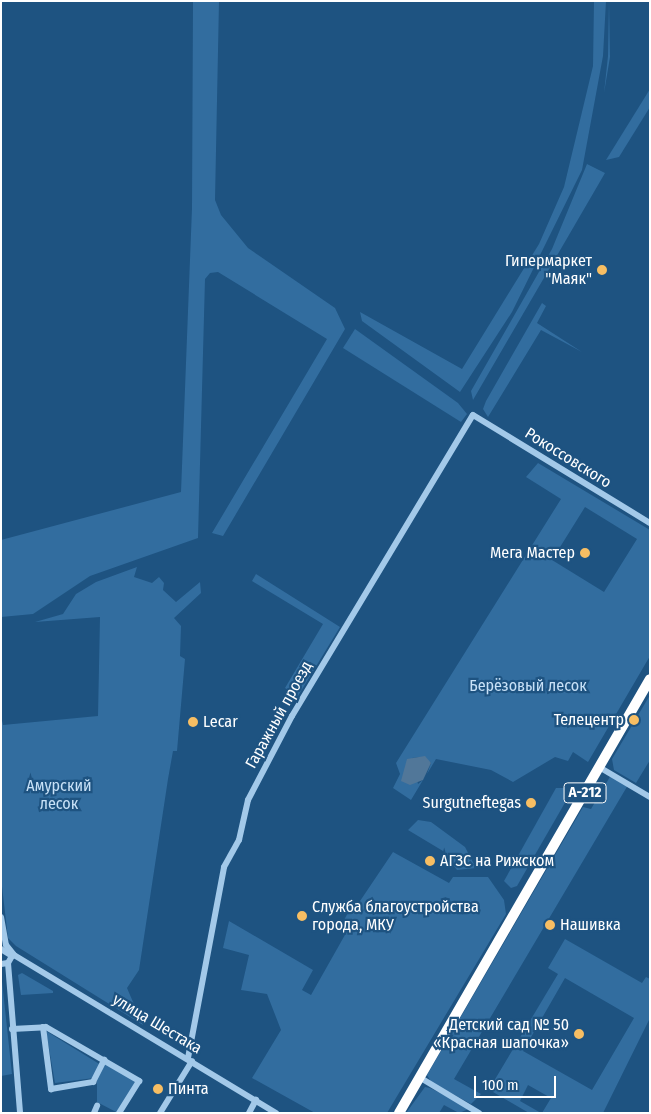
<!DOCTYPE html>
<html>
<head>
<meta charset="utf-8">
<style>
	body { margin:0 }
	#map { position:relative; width:651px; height:1114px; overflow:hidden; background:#1e5381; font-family:"Fira Sans Condensed",sans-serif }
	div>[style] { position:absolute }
	.green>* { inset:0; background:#326d9f }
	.water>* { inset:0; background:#517799 }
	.minor>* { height:6px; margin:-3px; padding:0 3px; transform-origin:3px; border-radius:3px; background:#a3c9e9 }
	.highway>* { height:10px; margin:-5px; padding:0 5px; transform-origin:5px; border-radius:5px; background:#fff }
	.dots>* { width:14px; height:14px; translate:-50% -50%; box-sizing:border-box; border:2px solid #1e5381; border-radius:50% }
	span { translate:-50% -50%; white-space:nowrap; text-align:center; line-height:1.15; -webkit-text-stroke:4.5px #1e5381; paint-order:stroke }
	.shield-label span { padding:1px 4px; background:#1e5381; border:1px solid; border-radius:4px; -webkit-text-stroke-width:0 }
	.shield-label { font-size:15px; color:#fff; font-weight:700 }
	.poi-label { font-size:16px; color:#fff }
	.right { translate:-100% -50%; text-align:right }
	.left { translate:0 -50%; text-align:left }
	.street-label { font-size:16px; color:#fff }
	.park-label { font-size:16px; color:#c8e1f7 }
	.frame { position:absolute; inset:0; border:2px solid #fff; pointer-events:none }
	.scale { position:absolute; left:474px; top:1076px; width:82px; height:22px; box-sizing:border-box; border:2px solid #fff; border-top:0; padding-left:6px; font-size:15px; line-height:18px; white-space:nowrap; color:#fff; -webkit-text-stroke:4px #1e5381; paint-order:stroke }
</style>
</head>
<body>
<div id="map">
	<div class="green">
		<div style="clip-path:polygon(193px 1px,219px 1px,215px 200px,221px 215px,248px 248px,335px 308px,345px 329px,223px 536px,212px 533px,327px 339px,218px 272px,210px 273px,205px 279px,198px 538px,90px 576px,33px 614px,1px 617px,1px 540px,181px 492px,192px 208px)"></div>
		<div style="clip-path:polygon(594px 1px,606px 1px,603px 56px,582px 170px,512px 312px,460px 392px,362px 321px,360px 312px,462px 369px,539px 244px,564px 187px,593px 66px)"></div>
		<div style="clip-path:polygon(609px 1px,610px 57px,604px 93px,608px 56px)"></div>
		<div style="clip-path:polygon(650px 89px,650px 107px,619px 157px,606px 160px)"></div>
		<div style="clip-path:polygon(587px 164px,605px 173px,473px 400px,471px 391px,552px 249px)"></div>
		<div style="clip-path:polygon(542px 303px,546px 306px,537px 323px,582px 352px,541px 330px,488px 417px,483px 409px,486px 401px)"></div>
		<div style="clip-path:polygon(355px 329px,458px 403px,467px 414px,461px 422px,343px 348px)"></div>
		<div style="clip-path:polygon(evenodd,538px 463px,650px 530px,650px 656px,588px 762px,573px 752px,568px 761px,555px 757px,513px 782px,491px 770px,436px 759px,427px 774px,431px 763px,422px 757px,412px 758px,418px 784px,423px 780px,411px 800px,393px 788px,400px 774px,396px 763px,561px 499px,526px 477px,538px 463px,585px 507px,637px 539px,604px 592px,552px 560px,585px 507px)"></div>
		<div style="clip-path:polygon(137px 567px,134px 577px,152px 583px,159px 577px,164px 583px,163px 590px,176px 602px,200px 582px,201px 593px,174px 618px,181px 626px,180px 656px,185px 659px,177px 751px,173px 751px,168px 779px,139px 970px,127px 988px,143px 1025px,16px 946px,8px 938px,1px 878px,1px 716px,3px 725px,98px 716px,100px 617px,35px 622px,63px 614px,76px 594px,96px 582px)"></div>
		<div style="clip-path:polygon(256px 574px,340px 627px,298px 696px,285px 688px,323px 624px,252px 581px)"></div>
		<div style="clip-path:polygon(650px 695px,650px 760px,636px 783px,614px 770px,612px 759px)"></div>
		<div style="clip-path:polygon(611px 775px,628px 785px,454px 1079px,481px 1094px,471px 1104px,431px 1082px,427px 1075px,583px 807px,591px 809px)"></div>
		<div style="clip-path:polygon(556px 788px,568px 788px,570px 794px,517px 886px,511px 888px,504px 881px)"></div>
		<div style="clip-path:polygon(418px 820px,431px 822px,465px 847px,476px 868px,457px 870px,443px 851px,408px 830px)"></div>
		<div style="clip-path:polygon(393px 852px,449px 883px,453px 877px,488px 877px,504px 900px,506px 914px,387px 1113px,315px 1113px,252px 1078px,281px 1030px,267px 994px,241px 990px,249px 955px,223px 948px,229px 921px,313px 970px,302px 990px,311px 995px,350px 926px,343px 922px,351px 907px,358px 904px)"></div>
		<div style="clip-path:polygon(evenodd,565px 939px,642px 983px,646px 977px,650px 979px,650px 1018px,603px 1113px,542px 1113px,551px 1098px,528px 1085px,520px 1101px,541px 1113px,529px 1113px,493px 1092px,491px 1086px,558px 974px,548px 968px,565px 939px,565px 978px,634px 1018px,592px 1090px,523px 1051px,565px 978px)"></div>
		<div style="clip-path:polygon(1px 972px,12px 1074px,1px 1076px)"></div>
		<div style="clip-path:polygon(22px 973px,53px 991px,53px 993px,21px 995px,18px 975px)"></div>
		<div style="clip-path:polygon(46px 1031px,101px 1065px,94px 1078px,55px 1083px)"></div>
		<div style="clip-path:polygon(105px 1063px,137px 1082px,118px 1113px,97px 1102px,97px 1079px)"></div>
		<div style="clip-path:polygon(425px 1087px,430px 1088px,471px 1108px,459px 1113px,444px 1105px,439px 1113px,406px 1113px)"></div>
	</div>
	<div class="water">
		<div style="clip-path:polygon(425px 756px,431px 763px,423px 780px,410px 785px,401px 781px,407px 759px)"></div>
	</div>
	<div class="minor">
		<div style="left:599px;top:767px;width:59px;rotate:30.5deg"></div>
		<div style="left:1px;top:917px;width:28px;rotate:80deg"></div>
		<div style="left:6px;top:945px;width:13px;rotate:51deg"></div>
		<div style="left:14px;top:955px;width:306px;rotate:31.1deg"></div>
		<div style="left:1px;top:949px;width:13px;rotate:32deg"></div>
		<div style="left:12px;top:956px;width:8px;rotate:120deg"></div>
		<div style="left:8px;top:963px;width:7px;rotate:172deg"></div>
		<div style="left:8px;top:963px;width:150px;rotate:85.4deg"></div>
		<div style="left:43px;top:1027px;width:63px;rotate:82.6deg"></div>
		<div style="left:51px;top:1089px;width:43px;rotate:-9.5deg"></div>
		<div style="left:93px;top:1082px;width:25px;rotate:-63deg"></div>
		<div style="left:12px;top:1029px;width:34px;rotate:-3deg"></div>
		<div style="left:46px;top:1027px;width:108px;rotate:30.1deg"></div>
		<div style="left:139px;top:1081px;width:38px;rotate:122deg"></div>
		<div style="left:188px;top:1058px;width:194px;rotate:-79.3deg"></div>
		<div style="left:224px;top:867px;width:31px;rotate:-61deg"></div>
		<div style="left:239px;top:840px;width:41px;rotate:-77.3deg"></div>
		<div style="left:248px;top:800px;width:95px;rotate:-62.4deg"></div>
		<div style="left:292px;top:716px;width:351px;rotate:-59deg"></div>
		<div style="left:473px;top:415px;width:207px;rotate:31.4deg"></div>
		<div style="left:419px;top:1077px;width:70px;rotate:31deg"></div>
		<div style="left:94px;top:1113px;width:8px;rotate:-67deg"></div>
		<div style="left:160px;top:1113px;width:61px;rotate:-58.4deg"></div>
		<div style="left:249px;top:1113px;width:15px;rotate:-62deg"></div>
	</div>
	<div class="highway">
		<div style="left:399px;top:1113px;width:501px;rotate:-59.96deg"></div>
	</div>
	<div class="dots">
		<div style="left:602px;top:270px;background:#f7be63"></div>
		<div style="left:585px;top:553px;background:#f7be63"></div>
		<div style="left:634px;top:720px;background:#f7be63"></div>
		<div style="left:193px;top:722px;background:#f7be63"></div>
		<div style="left:531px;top:803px;background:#f7be63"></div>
		<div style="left:430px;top:861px;background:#f7be63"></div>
		<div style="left:302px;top:916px;background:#f7be63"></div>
		<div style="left:550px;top:925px;background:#f7be63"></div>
		<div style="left:579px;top:1034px;background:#f7be63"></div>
		<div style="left:158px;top:1089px;background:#f7be63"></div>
	</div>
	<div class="shield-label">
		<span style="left:585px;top:793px">А-212</span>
	</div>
	<div class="poi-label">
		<span class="right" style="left:592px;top:270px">Гипермаркет<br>"Маяк"</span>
		<span class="right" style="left:575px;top:553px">Мега Мастер</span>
		<span class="right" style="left:624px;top:720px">Телецентр</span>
		<span class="left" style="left:203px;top:722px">Lecar</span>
		<span class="right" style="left:521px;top:803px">Surgutneftegas</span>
		<span class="left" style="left:440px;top:861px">АГЗС на Рижском</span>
		<span class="left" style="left:312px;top:916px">Служба благоустройства<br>города, МКУ</span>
		<span class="left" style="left:560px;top:925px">Нашивка</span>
		<span class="right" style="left:569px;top:1034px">Детский сад № 50<br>«Красная шапочка»</span>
		<span class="left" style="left:168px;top:1089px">Пинта</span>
	</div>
	<div class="street-label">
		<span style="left:568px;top:458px;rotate:32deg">Рокоссовского</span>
		<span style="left:279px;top:715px;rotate:-61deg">Гаражный проезд</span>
		<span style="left:157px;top:1024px;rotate:31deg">улица Шестака</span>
	</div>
	<div class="park-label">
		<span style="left:528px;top:686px">Берёзовый лесок</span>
		<span style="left:59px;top:795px">Амурский<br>лесок</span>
	</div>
	<div class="frame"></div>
	<div class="scale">100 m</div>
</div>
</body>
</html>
